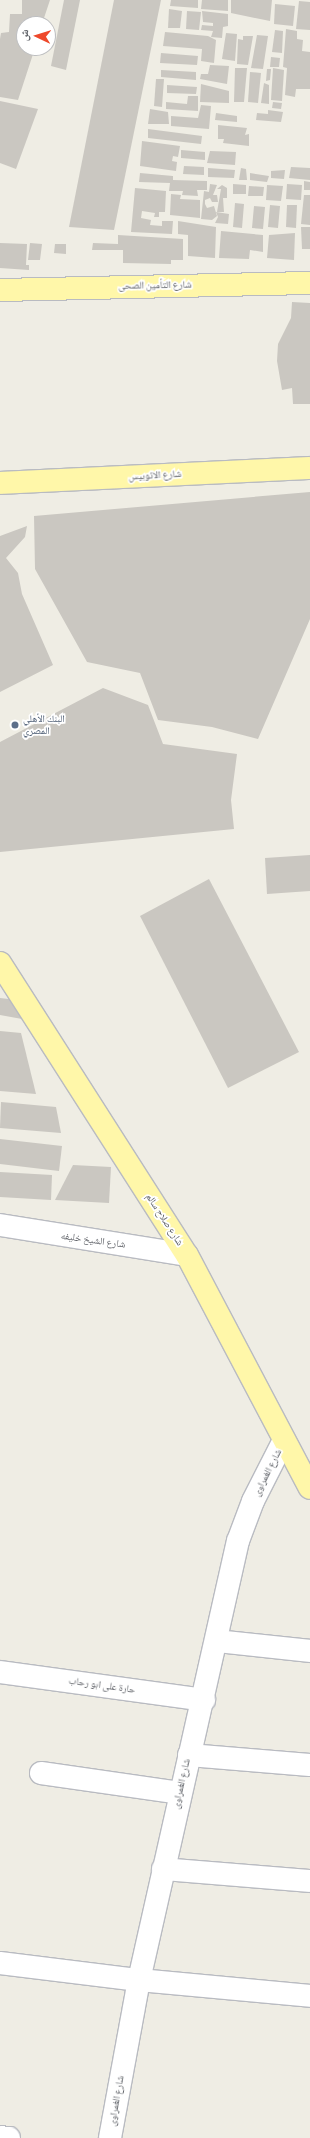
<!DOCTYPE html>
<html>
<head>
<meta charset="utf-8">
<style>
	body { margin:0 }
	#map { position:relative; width:310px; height:2138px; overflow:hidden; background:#efede4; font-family:"Source Sans 3","Noto Naskh Arabic",sans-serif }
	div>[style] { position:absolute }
	.building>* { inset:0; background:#cac7c1 }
	.roads { filter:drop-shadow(1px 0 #b9bbc1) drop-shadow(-1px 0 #b9bbc1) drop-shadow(0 1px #b9bbc1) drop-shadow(0 -1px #b9bbc1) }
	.street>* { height:22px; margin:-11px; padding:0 11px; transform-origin:11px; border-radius:11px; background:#fff }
	.primary>* { height:22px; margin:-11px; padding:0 11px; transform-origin:11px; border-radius:11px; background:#fff7a9 }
	.dots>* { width:11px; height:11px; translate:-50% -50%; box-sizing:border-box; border:2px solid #fff; border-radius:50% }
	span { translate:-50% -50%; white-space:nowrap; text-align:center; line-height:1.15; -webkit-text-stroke:3.5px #fff; paint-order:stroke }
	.street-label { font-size:10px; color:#5c5f65 }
	.service-label { font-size:10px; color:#4e5e75 }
	.left { translate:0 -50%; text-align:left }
	.north { position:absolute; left:16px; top:16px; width:40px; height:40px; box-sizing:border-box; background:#fff; border:1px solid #bebfc1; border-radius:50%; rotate:274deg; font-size:11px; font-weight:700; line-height:16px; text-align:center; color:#5c5f65 }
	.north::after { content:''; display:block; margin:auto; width:14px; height:18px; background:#ee492b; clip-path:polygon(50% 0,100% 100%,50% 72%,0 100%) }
</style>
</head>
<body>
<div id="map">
	<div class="building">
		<div style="clip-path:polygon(22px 0,50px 0,42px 24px,24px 24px,24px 48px,35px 48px,18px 100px,0 97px,0 39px,1px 33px,9px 32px,10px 14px,22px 14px)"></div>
		<div style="clip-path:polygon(64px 0,80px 0,66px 70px,51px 66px)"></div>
		<div style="clip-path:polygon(114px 0,161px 0,114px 230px,69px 227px)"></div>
		<div style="clip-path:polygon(171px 0,198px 0,198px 8px,170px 6px)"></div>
		<div style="clip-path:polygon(202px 0,228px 0,228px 11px,201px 9px)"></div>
		<div style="clip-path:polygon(231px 0,272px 0,270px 21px,231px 13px)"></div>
		<div style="clip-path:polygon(299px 1px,310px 2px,310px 30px,296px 29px)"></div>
		<div style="clip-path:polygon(275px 4px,295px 6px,293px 26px,274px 24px)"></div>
		<div style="clip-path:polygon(169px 9px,182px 11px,180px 28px,168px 28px)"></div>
		<div style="clip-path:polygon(187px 11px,201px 12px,199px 30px,186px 29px)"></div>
		<div style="clip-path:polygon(202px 11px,228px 14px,228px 26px,223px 27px,222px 38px,211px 37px,213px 31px,201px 30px,202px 25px,213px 26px,213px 23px,203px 22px)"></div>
		<div style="clip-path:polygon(286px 29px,297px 31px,297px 39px,303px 40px,302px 51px,310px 52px,310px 89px,296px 89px,295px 97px,285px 95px,287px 68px,283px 67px)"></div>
		<div style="clip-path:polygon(275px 30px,283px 31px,282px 53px,272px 52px)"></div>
		<div style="clip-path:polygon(165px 32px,208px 36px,216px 40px,214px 63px,201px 61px,202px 49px,163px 46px)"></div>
		<div style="clip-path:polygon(226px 33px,237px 34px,235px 61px,222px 59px)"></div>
		<div style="clip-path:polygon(257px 35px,268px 36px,263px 69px,251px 68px)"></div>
		<div style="clip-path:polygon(243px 36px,253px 36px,248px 65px,237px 64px,238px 39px,243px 40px)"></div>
		<div style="clip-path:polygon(161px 53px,198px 56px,197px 65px,160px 63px)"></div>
		<div style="clip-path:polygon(271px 57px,280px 58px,279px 67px,270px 67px)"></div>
		<div style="clip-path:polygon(210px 65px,229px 66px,227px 84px,200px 79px,201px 74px,208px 74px)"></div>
		<div style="clip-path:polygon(235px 68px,247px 68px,244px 102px,234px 102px)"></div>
		<div style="clip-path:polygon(273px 68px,284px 70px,282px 101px,271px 100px)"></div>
		<div style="clip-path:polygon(267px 69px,271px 69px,270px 80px,266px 81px)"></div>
		<div style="clip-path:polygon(161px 70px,196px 72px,196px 80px,161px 77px)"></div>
		<div style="clip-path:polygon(250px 72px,261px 73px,258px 103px,248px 102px)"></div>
		<div style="clip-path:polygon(156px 79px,164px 79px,162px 107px,154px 106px)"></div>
		<div style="clip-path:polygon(264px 83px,269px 85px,269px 104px,261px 103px)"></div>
		<div style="clip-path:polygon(201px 84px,229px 91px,229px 103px,200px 102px)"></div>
		<div style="clip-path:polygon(167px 85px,197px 87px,196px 94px,167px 93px)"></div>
		<div style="clip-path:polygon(188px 96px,198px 96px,198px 111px,166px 109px,166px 102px,187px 104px)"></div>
		<div style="clip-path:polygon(0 101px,38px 109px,16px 169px,0 163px)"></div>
		<div style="clip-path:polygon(273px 102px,282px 103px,281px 109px,272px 108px)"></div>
		<div style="clip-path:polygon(201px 105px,211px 106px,209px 129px,171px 126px,171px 116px,198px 118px)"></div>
		<div style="clip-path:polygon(150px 109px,168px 112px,169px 124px,148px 124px)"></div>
		<div style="clip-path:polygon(268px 110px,283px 112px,281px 122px,256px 120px,257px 113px,268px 114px)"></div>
		<div style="clip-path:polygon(216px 113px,237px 116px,237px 122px,215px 120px)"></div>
		<div style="clip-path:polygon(218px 125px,247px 128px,245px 135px,249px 134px,249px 146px,223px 143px,224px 139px,218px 139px)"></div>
		<div style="clip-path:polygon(148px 129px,202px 136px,201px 144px,148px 138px)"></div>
		<div style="clip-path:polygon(142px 141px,180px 146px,178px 157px,173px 156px,172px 161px,177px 162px,176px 171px,140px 166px)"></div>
		<div style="clip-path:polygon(181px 150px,205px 152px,205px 160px,181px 158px)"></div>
		<div style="clip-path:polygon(210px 151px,236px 152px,235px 165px,207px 163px)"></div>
		<div style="clip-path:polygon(184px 166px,204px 167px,204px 175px,183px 174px)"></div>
		<div style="clip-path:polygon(291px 167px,310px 168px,310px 180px,289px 178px)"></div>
		<div style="clip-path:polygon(208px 168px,235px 170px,234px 178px,208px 177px)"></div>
		<div style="clip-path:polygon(241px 168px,246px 169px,247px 180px,239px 180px)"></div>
		<div style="clip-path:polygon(285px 170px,284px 179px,271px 178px,271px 171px)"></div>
		<div style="clip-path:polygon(140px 173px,173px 176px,173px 180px,207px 181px,207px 190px,197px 190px,198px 196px,182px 195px,183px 191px,169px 191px,170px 183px,139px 182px)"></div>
		<div style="clip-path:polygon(250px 173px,269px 176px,267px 182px,250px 180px)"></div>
		<div style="clip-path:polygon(304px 181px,310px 182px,310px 190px,304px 190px)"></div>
		<div style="clip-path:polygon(210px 184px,217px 185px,213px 195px,217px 195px,218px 202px,212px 202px,210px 198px,205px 200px,205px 204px,207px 208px,214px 206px,217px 216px,212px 220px,201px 219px,204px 191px,209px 192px)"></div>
		<div style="clip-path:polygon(233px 184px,246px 185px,246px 194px,233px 194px)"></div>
		<div style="clip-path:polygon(287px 184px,302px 185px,301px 200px,286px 199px)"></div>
		<div style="clip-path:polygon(222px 185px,227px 188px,227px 198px,223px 198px,224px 212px,217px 212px,221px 189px,217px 189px)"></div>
		<div style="clip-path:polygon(267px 185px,283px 186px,281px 201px,266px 200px)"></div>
		<div style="clip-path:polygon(249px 186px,264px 187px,263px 196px,248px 196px)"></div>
		<div style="clip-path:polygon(135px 188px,166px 191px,165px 212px,159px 212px,159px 217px,154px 217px,155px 213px,142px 211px,141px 218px,151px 220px,150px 225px,162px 226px,162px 221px,173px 221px,172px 234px,131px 232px)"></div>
		<div style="clip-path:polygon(171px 194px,181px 195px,180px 199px,200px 200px,200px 218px,170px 215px)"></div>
		<div style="clip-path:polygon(304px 195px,310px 195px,310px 225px,301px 224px)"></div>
		<div style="clip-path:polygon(235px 203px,244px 204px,242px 228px,233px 227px)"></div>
		<div style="clip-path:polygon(270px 205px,280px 206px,278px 228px,268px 227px)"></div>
		<div style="clip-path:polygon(287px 205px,297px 205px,296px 228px,286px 227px)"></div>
		<div style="clip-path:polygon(254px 206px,265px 207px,263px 229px,252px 228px)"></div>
		<div style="clip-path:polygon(216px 212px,229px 214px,228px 224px,215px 223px,218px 217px)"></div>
		<div style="clip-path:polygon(178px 221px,216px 227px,215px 258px,188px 256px,188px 235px,178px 234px)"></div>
		<div style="clip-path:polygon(301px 227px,310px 227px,310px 249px,302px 249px)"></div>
		<div style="clip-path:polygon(221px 231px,263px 235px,263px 252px,250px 250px,249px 259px,219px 258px)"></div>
		<div style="clip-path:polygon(295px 233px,294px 260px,267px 258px,269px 235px)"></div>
		<div style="clip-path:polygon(118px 235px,183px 239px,183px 260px,171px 260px,171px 264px,123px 263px,123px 250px,92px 250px,93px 243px,118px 244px)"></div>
		<div style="clip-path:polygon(0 243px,27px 244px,26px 265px,29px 265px,29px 270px,0 268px)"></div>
		<div style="clip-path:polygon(30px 243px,42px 244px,40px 260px,28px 260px)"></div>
		<div style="clip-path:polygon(55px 244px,66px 244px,66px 254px,54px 253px)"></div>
		<div style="clip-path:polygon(292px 302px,310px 303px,310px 404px,293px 404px,292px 388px,282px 390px,277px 361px,278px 344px,291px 318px)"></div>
		<div style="clip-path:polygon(310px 492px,310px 619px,258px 739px,212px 727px,158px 720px,140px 673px,87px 662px,35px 569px,34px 516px)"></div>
		<div style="clip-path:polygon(27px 526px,25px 537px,6px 558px,18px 573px,22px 594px,53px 665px,0 692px,0 536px)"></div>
		<div style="clip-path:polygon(103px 688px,148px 705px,163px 744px,237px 754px,231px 800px,234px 829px,0 852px,0 742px)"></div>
		<div style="clip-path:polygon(310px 855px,310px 891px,267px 894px,265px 858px)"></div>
		<div style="clip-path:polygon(209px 879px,299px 1052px,228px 1088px,140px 916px)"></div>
		<div style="clip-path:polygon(0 998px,17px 1000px,22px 1019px,0 1015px)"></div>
		<div style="clip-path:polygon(0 1031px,21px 1033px,36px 1094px,0 1091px)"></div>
		<div style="clip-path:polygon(1px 1102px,56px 1107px,61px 1133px,0 1128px)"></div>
		<div style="clip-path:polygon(0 1139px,62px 1146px,59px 1171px,0 1164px)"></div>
		<div style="clip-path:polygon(73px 1165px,111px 1167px,109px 1203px,55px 1200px)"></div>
		<div style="clip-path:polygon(0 1172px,52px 1175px,51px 1200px,0 1197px)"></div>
	</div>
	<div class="roads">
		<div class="street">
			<div style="left:0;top:1225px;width:189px;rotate:9.1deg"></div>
			<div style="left:217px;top:1641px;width:94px;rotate:6.1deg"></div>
			<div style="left:0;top:1672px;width:206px;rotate:7.8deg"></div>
			<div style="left:189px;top:1755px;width:121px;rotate:4.7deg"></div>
			<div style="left:41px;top:1773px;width:140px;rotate:8.2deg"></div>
			<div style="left:163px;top:1869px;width:147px;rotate:4.7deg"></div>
			<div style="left:0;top:1963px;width:140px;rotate:7deg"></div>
			<div style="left:139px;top:1980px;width:172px;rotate:5.3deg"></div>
			<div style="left:0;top:2137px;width:9px;rotate:6deg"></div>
			<div style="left:110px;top:2138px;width:161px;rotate:-79.6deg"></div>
			<div style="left:139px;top:1980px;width:450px;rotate:-77.3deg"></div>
			<div style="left:238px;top:1541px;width:43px;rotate:-69.4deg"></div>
			<div style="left:253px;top:1501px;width:68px;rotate:-63.1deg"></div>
		</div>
		<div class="primary">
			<div style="left:0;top:290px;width:310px;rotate:-1.3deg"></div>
			<div style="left:0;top:483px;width:310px;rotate:-2.8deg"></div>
			<div style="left:0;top:963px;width:347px;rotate:57.4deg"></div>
			<div style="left:187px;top:1255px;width:263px;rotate:62.2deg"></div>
		</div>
	</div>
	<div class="dots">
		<div style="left:15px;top:725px;background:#5c6f8a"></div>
	</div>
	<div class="street-label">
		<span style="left:155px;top:286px;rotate:-1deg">شارع التأمين الصحى</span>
		<span style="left:155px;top:476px;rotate:-3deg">شارع الاتوبيس</span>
		<span style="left:164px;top:1220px;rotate:57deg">شارع صلاح سالم</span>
		<span style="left:93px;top:1241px;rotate:8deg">شارع الشيخ خليفه</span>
		<span style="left:268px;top:1473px;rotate:-63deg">شارع الغمراوى</span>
		<span style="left:102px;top:1686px;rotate:8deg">حارة على ابو رحاب</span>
		<span style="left:182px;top:1784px;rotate:-77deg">شارع الغمراوى</span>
		<span style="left:117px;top:2101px;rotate:-80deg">شارع الغمراوى</span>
	</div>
	<div class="service-label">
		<span class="left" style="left:23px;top:725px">البنك الأهلي<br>المصري</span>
	</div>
	<div class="north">ش</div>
</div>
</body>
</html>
